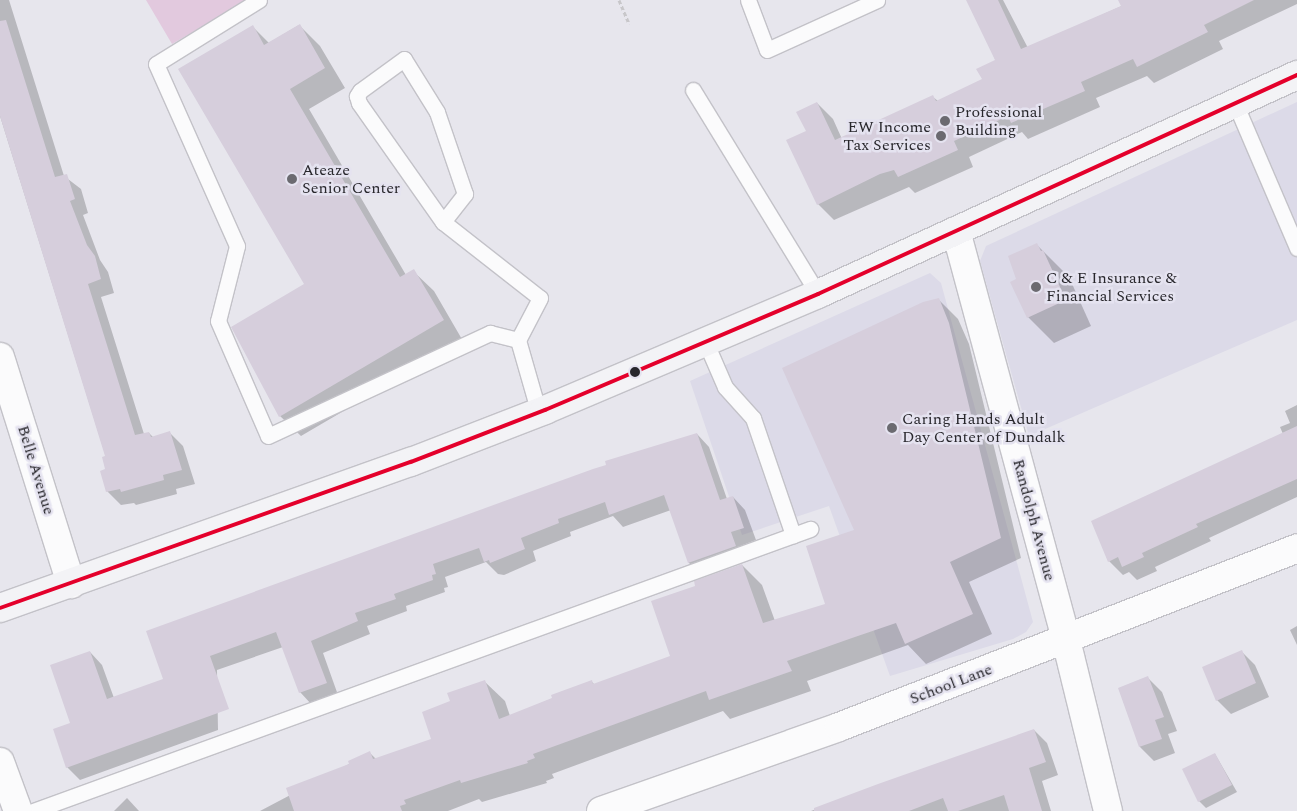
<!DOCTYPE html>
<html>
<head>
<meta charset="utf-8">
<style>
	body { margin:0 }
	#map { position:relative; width:1297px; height:811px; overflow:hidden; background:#e7e6ed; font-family:Spectral,serif }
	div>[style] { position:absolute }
	.built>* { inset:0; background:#dcdae8 }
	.green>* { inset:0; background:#e2c9de }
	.shadow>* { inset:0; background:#0003 }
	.building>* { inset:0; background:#d6cedc }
	.path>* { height:3px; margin-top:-1.5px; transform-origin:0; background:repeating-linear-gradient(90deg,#c8c7ca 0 4px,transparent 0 6.5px) }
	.roads { filter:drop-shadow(1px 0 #c3c2c8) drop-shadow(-1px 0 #c3c2c8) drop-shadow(0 1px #c3c2c8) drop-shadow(0 -1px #c3c2c8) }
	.lane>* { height:15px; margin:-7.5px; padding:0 7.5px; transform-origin:7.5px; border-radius:7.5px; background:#fbfbfc }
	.street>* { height:28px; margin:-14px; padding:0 14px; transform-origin:14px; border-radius:14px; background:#fbfbfc }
	.secondary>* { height:28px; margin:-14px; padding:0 14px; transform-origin:14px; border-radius:14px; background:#f3f3f6 }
	.bus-1>* { height:4px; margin:-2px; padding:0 2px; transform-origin:2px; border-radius:2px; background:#e4002b }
	.dots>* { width:14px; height:14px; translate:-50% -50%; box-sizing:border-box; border:2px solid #e5e3f0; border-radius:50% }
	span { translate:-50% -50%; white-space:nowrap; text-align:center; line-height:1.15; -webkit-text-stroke:5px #e5e3f0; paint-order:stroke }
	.poi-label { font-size:16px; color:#28272c }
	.left { translate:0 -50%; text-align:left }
	.right { translate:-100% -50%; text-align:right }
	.street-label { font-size:16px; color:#28272c }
</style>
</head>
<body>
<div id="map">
	<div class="built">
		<div style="clip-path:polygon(1297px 102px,1297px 320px,1029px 436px,980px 261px,986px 246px)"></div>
		<div style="clip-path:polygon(930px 273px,941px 283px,1033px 622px,1026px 632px,1013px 639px,890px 676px,829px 506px,742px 535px,690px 381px)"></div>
	</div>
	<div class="green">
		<div style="clip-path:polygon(146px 0,248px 0,172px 44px)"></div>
	</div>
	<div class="shadow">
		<div style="clip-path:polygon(0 0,9px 0,64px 176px,81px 189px,88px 213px,83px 215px,100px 260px,108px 272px,114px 293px,101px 297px,144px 434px,149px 433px,154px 438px,169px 432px,183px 446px,195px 484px,176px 489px,177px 494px,136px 505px,134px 503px,121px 505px,107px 491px,106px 457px,0 116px)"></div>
		<div style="clip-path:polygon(968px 0,1003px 0,1028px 48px,1135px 0,1297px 0,1297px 4px,1219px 41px,1223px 49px,1154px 83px,1147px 76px,1096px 98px,1100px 107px,1028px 139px,1022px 132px,969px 157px,973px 167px,915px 193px,909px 187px,834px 220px,818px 204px,807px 132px,817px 103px,833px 119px,842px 139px,933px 97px,938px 101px,983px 80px,996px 61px)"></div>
		<div style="clip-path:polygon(299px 25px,320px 46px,345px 88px,309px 109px,406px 275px,413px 271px,434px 291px,463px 341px,301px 436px,280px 416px,306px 284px,253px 27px,269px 43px)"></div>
		<div style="clip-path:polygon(1036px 244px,1069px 277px,1091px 326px,1054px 343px,1028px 317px,1017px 280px)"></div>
		<div style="clip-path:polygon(938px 299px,958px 319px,969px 344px,1021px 558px,969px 582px,992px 634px,926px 664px,908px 645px,807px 681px,811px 691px,730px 719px,723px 711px,552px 774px,554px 778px,546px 781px,547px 783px,482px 802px,479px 799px,448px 811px,260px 811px,370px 753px,376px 759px,433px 740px,452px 702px,485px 682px,505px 701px,510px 716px,592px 682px,595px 685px,672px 657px,697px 587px,742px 565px,762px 585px,775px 621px,827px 605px)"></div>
		<div style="clip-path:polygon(1297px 405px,1297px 497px,1209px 538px,1211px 541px,1155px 567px,1157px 571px,1137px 580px,1129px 572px,1123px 575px,1109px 561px,1283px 434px,1280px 427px,1290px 423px,1285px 411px)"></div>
		<div style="clip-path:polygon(697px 434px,709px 447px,727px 499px,733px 497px,745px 510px,756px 540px,743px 545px,748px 559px,702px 575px,689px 563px,671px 510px,623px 527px,613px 516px,570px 532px,571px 536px,533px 551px,536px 561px,504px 575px,498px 574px,486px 562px,445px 577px,448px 587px,444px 588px,445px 592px,406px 606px,407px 611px,367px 626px,370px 634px,323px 653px,338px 695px,312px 705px,300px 692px,283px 647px,217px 670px,218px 730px,80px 780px,67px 767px,72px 723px,90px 652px,102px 665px,114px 698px,165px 680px,147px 632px)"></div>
		<div style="clip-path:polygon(1297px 626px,1297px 645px,1290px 630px)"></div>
		<div style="clip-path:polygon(1241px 651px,1255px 665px,1269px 697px,1231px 714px,1217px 700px)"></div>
		<div style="clip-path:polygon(1148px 678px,1162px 692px,1177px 731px,1168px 734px,1175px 753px,1154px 761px,1140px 747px,1119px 689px)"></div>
		<div style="clip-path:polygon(1034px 730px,1047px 743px,1058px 775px,1042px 781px,1051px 811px,811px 811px)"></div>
		<div style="clip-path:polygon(1215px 754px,1237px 792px,1206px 808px,1199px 801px)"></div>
		<div style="clip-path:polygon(127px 798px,139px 811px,114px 811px)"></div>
	</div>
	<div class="building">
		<div style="clip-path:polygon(966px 0,998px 0,1021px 49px,1121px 6px,1118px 0,1254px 0,1204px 25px,1208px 32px,1137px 67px,1133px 59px,1081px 82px,1085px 91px,1011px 123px,1008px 116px,954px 141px,958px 150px,898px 177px,894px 170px,880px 174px,817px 205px,786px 140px,806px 131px,796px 112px,817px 102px,835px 140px,933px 95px,936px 101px,982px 79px,976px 69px,995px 60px)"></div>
		<div style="clip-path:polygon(6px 20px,55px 177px,67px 174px,75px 199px,70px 201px,87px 245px,95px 256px,101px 279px,88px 284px,135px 435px,149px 432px,151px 437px,170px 431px,182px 470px,163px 475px,164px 480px,121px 492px,120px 489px,106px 492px,100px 471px,105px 469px,102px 457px,105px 456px,0 116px,0 21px)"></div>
		<div style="clip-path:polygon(300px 24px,325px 68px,290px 89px,400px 277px,414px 269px,444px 320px,279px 417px,231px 327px,304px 284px,178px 69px,253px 25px,264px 45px)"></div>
		<div style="clip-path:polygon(1037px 243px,1041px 251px,1043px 250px,1066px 300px,1027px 318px,1010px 282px,1016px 279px,1008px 256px)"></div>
		<div style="clip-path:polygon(939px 298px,949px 323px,1001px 538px,950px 562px,973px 614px,905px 644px,896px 623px,852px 638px,787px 661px,792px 671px,709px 700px,706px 691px,533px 754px,535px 758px,527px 761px,528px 763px,461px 783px,460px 780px,404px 800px,406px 804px,400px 806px,402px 811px,294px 811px,286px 788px,349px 764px,348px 761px,370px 751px,373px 759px,431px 739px,422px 712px,450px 701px,447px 693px,485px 680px,499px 719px,552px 698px,551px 695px,592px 680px,593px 684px,670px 656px,651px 601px,695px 586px,694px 581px,742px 564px,763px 623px,825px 604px,806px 546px,854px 530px,782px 368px,923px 302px)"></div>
		<div style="clip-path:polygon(1297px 426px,1297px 479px,1196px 524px,1198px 527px,1142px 553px,1144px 557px,1122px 567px,1118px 557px,1108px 562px,1091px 521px)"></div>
		<div style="clip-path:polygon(697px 433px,720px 500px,733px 496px,744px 528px,731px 532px,736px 546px,688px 563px,664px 495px,609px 515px,605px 502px,558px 519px,559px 523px,521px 538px,525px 549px,490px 563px,489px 560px,484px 562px,479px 548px,433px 564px,436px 574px,432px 575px,433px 580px,394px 594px,396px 599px,355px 613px,358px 621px,311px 641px,327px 683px,299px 693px,276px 632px,210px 656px,229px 709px,66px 768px,53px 729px,70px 723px,50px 665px,90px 651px,107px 699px,163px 679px,146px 631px,593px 469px,606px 465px,605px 461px)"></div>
		<div style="clip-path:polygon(1242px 650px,1256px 683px,1216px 701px,1202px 667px)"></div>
		<div style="clip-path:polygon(1148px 676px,1164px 717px,1155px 720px,1162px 739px,1139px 747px,1118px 688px)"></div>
		<div style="clip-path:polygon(1034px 729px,1046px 762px,1029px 768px,1042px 811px,1009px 811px,1004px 795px,958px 811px,948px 811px,943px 798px,909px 811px,814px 811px,814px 808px,878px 784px)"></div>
		<div style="clip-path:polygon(1215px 753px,1232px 785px,1198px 802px,1182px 769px)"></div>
	</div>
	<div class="path">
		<div style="left:619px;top:0;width:26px;rotate:67deg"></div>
	</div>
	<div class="roads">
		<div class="lane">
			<div style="left:259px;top:0;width:121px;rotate:148.1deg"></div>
			<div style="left:156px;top:64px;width:199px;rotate:66deg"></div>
			<div style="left:237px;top:246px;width:77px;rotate:104.2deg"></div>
			<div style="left:218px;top:321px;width:125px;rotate:66.5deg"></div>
			<div style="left:268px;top:436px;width:245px;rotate:-24.9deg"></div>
			<div style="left:490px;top:333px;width:29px;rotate:14deg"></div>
			<div style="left:748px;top:0;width:53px;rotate:69.2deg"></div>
			<div style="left:767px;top:50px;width:121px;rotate:-24.4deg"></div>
			<div style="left:693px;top:90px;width:239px;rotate:58.5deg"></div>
			<div style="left:1235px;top:103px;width:158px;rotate:66.8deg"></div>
			<div style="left:443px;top:222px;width:36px;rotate:-52deg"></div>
			<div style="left:465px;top:194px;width:87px;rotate:-108.9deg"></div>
			<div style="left:437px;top:112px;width:62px;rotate:-121.9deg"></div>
			<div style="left:404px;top:59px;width:54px;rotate:144deg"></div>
			<div style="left:360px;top:91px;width:6px;rotate:121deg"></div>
			<div style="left:357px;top:96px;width:7px;rotate:74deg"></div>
			<div style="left:359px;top:103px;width:146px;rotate:54.8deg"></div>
			<div style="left:443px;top:222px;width:123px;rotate:38.1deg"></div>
			<div style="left:540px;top:298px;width:47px;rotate:117.6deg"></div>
			<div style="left:518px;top:340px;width:76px;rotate:74deg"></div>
			<div style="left:706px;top:343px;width:48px;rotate:66.6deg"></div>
			<div style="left:725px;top:387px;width:42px;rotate:47.9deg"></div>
			<div style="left:753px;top:418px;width:124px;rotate:71.1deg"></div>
			<div style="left:33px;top:811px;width:827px;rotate:-19.95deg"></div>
		</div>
		<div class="street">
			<div style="left:956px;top:231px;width:424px;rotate:74.9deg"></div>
			<div style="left:1066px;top:640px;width:176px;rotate:76.2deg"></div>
			<div style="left:0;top:357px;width:238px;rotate:72.6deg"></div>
			<div style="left:0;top:762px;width:52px;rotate:69.8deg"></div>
			<div style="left:601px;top:811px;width:252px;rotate:-19.4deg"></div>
			<div style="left:839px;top:727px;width:492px;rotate:-21.3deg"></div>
		</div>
		<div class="secondary">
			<div style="left:0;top:608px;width:436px;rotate:-19.6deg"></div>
			<div style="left:411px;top:462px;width:144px;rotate:-21.2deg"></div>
			<div style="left:545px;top:410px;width:297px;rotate:-23deg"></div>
			<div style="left:818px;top:294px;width:527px;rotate:-24.57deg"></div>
		</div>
	</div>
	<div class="bus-1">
		<div style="left:0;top:608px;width:436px;rotate:-19.6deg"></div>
		<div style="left:411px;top:462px;width:144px;rotate:-21.2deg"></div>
		<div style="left:545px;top:410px;width:297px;rotate:-23deg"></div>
		<div style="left:818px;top:294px;width:527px;rotate:-24.57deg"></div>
	</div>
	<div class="dots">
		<div style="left:945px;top:121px;background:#6b6a70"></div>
		<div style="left:941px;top:136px;background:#6b6a70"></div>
		<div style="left:292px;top:179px;background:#6b6a70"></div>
		<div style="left:1036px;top:287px;background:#6b6a70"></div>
		<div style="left:635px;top:372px;background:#28272c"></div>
		<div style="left:892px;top:428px;background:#6b6a70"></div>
	</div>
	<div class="poi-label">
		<span class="left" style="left:955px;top:121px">Professional<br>Building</span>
		<span class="right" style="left:931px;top:136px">EW Income<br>Tax Services</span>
		<span class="left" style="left:302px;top:179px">Ateaze<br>Senior Center</span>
		<span class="left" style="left:1046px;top:287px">C &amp; E Insurance &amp;<br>Financial Services</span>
		<span class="left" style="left:902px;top:428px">Caring Hands Adult<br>Day Center of Dundalk</span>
	</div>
	<div class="street-label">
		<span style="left:36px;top:470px;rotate:73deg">Belle Avenue</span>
		<span style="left:1034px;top:520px;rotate:75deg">Randolph Avenue</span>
		<span style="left:951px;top:684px;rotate:-21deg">School Lane</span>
	</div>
</div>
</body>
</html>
